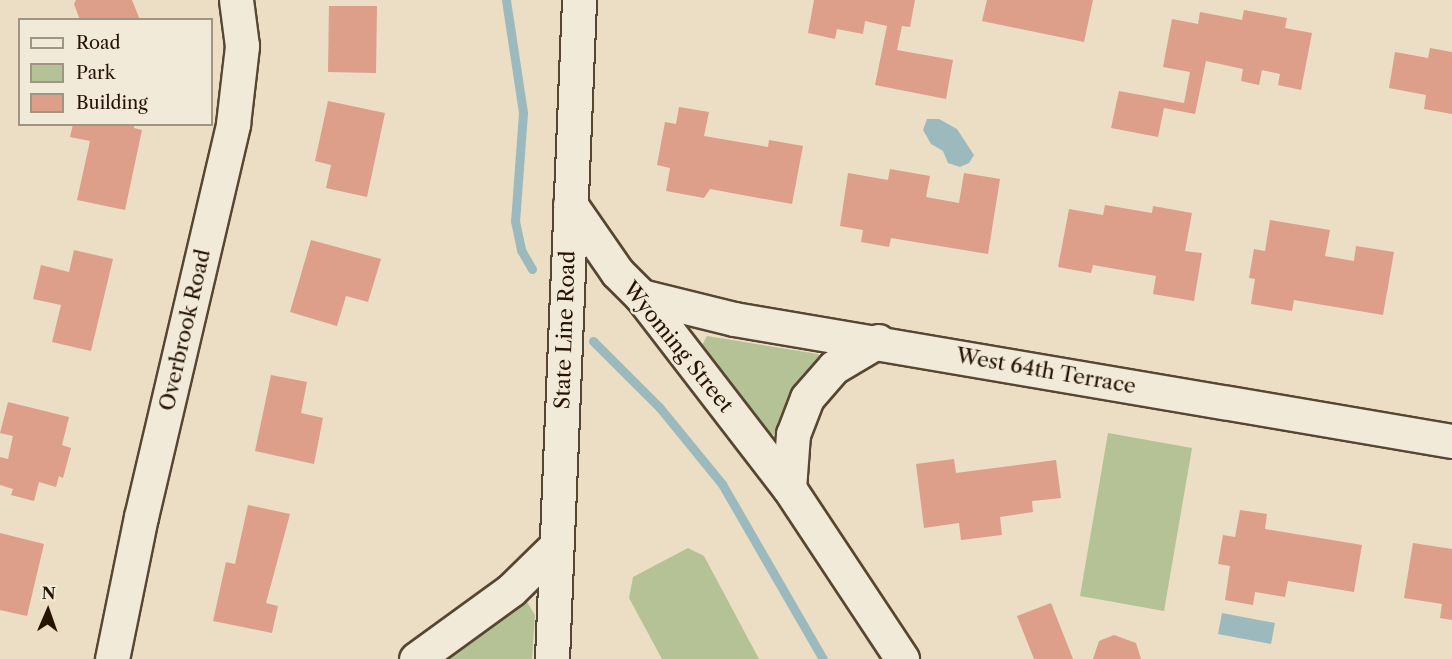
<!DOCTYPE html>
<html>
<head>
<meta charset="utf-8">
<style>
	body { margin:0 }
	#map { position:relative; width:1452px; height:659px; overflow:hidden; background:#ebdec4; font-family:"Libre Caslon Text",serif }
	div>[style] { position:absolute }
	.green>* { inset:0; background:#b5c296 }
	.water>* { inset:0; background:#9cbabd }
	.stream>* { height:9px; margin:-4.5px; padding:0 4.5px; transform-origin:4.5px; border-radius:4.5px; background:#9cbabd }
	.building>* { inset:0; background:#dd9e8a }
	.roads { filter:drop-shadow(2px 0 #574631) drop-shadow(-2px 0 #574631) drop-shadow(0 2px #574631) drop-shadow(0 -2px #574631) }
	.minor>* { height:33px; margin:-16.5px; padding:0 16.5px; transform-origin:16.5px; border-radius:16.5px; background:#f2ead9 }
	.secondary>* { height:33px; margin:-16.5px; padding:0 16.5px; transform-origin:16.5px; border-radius:16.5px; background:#f2ead9 }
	span { translate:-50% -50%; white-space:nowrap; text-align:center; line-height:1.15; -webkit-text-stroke:5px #f2ead9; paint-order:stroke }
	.street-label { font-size:21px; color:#261300 }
	.legend { position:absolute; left:18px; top:18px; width:195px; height:108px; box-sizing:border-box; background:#f2ead9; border:2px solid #a09482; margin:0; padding:8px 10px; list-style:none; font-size:18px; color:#261300 }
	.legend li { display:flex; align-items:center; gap:12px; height:30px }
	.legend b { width:30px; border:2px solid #a09482 }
	.north { position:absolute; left:18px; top:581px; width:60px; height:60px; -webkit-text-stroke:4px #f2ead9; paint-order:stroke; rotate:2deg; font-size:16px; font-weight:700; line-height:24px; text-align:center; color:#261300 }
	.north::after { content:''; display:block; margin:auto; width:21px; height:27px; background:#261300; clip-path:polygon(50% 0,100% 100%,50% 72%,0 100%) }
</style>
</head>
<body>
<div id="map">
	<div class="green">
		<div style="clip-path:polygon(707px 336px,818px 354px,822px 361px,774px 435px,765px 431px,702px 345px)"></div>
		<div style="clip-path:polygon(1108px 433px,1192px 448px,1164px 611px,1080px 596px)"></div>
		<div style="clip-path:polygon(688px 548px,704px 556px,759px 659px,662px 659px,629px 598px,633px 577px)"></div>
		<div style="clip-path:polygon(527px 602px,535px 615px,532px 659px,446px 659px,516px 605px)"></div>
	</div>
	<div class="water">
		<div style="clip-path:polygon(927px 119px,939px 119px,957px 129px,974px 155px,969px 163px,960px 167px,948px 163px,943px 151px,931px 144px,923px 130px)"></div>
		<div style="clip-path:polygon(1222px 613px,1275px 623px,1271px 644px,1218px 634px)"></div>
	</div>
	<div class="stream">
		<div style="left:506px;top:0;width:114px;rotate:81.4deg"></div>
		<div style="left:523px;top:113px;width:108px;rotate:94.2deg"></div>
		<div style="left:515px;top:221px;width:30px;rotate:78deg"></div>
		<div style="left:521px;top:250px;width:22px;rotate:60deg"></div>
		<div style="left:593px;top:341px;width:95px;rotate:45deg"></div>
		<div style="left:660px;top:408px;width:98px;rotate:50.8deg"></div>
		<div style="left:722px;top:484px;width:202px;rotate:60deg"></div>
	</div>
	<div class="building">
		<div style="clip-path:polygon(76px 0,132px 0,140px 20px,80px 20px,74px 4px)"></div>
		<div style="clip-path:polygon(814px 0,915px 0,910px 27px,902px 26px,897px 50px,953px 60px,946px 99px,875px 85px,887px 26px,865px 21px,863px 34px,837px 29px,835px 39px,808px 33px)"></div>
		<div style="clip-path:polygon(987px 0,1093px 0,1084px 42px,982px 21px)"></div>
		<div style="clip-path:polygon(329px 6px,377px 6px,376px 73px,328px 72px)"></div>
		<div style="clip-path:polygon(1244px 10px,1287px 18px,1285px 28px,1312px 33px,1301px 90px,1278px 85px,1280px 74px,1262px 70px,1259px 85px,1241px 81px,1243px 69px,1206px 61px,1195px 114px,1164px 108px,1158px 137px,1111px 128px,1119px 91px,1184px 103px,1190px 72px,1163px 67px,1172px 19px,1198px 24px,1200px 12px,1242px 20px)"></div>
		<div style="clip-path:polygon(1430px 48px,1452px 52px,1452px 114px,1424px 109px,1426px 95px,1389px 88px,1395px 52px,1428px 58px)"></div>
		<div style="clip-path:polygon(328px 101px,385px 113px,367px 197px,326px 188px,331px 165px,315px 161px)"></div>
		<div style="clip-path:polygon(679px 107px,709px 112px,704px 136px,768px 147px,769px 140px,803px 146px,792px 204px,710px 189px,704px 198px,666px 191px,670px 168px,657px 165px,665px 122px,676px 124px)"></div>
		<div style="clip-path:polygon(73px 124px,134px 124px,134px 128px,142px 130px,125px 210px,77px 200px,90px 141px,70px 137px)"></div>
		<div style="clip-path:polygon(890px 169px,930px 176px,926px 197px,959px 203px,964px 173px,1000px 179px,988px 254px,891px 238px,889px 247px,861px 242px,863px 230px,840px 226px,848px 173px,888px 180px)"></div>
		<div style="clip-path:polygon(1105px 205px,1152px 213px,1153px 206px,1192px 213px,1185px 251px,1202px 253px,1194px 301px,1153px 294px,1156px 276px,1093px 265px,1091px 273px,1058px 267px,1069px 209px,1103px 215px)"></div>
		<div style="clip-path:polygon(1270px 220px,1330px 230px,1325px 256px,1354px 261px,1356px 246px,1394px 252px,1383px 315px,1294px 300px,1292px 311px,1251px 304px,1255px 279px,1249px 278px,1254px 249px,1265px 251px)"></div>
		<div style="clip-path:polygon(311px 240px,381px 259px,368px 302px,346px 296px,337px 326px,290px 312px)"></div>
		<div style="clip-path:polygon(74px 250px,113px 259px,91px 351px,52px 342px,61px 305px,33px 299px,41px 265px,69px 272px)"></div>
		<div style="clip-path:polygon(271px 375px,307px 382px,301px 413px,323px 418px,314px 464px,255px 451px)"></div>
		<div style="clip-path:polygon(8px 402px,69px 417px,62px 445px,71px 448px,63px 478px,59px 476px,56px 487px,39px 482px,34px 501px,11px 495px,13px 489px,0 485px,0 457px,8px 459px,13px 436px,0 433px)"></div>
		<div style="clip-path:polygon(954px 459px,956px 473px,1056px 460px,1061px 498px,1032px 501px,1033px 512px,1000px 517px,1002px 535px,961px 540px,959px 523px,924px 528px,916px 464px)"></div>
		<div style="clip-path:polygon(248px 505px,290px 514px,266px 603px,278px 606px,272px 633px,213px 621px,226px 562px,235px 564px)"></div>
		<div style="clip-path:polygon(1240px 510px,1267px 514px,1265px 529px,1362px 545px,1354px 592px,1288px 581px,1285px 597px,1255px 592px,1253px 605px,1225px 600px,1230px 566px,1218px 564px,1223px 535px,1235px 537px)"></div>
		<div style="clip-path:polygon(0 533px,44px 544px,27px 616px,0 610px)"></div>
		<div style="clip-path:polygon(1413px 543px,1452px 549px,1452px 620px,1440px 618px,1442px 604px,1404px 598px)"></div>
		<div style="clip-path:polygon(1051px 603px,1073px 659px,1034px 659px,1017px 616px)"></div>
		<div style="clip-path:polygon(1114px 635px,1136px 643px,1141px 659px,1093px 659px,1099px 641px)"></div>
	</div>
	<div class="roads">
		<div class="minor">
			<div style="left:570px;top:204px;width:83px;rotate:55.3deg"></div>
			<div style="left:617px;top:272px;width:34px;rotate:45deg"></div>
			<div style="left:641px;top:296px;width:242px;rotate:52.4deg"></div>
			<div style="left:641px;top:296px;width:96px;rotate:13.9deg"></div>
			<div style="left:734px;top:319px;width:728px;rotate:9.64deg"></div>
			<div style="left:878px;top:341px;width:51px;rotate:149.4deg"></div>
			<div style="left:834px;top:367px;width:41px;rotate:131.1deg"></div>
			<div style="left:807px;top:398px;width:39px;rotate:111deg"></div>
			<div style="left:793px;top:434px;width:54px;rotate:94.2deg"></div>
			<div style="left:789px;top:488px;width:205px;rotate:56.5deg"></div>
			<div style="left:112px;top:659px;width:145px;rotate:-78.5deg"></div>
			<div style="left:141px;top:517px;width:404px;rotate:-76.8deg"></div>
			<div style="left:233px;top:124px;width:79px;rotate:-83.4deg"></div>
			<div style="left:242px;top:46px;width:46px;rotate:-97.4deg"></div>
			<div style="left:416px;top:659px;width:117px;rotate:-36deg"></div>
			<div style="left:511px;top:590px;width:64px;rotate:-44.4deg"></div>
		</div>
		<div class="secondary">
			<div style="left:552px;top:659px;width:660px;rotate:-87.65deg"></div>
		</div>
	</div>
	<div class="street-label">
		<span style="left:185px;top:330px;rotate:-77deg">Overbrook Road</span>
		<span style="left:565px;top:330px;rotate:-88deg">State Line Road</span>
		<span style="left:678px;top:347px;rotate:51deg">Wyoming Street</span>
		<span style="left:1046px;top:371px;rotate:10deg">West 64th Terrace</span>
	</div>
	<ul class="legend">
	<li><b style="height:8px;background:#f2ead9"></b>Road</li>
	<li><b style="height:16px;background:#b5c296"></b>Park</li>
	<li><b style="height:16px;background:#dd9e8a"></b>Building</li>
	</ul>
	<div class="north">N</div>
</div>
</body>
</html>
